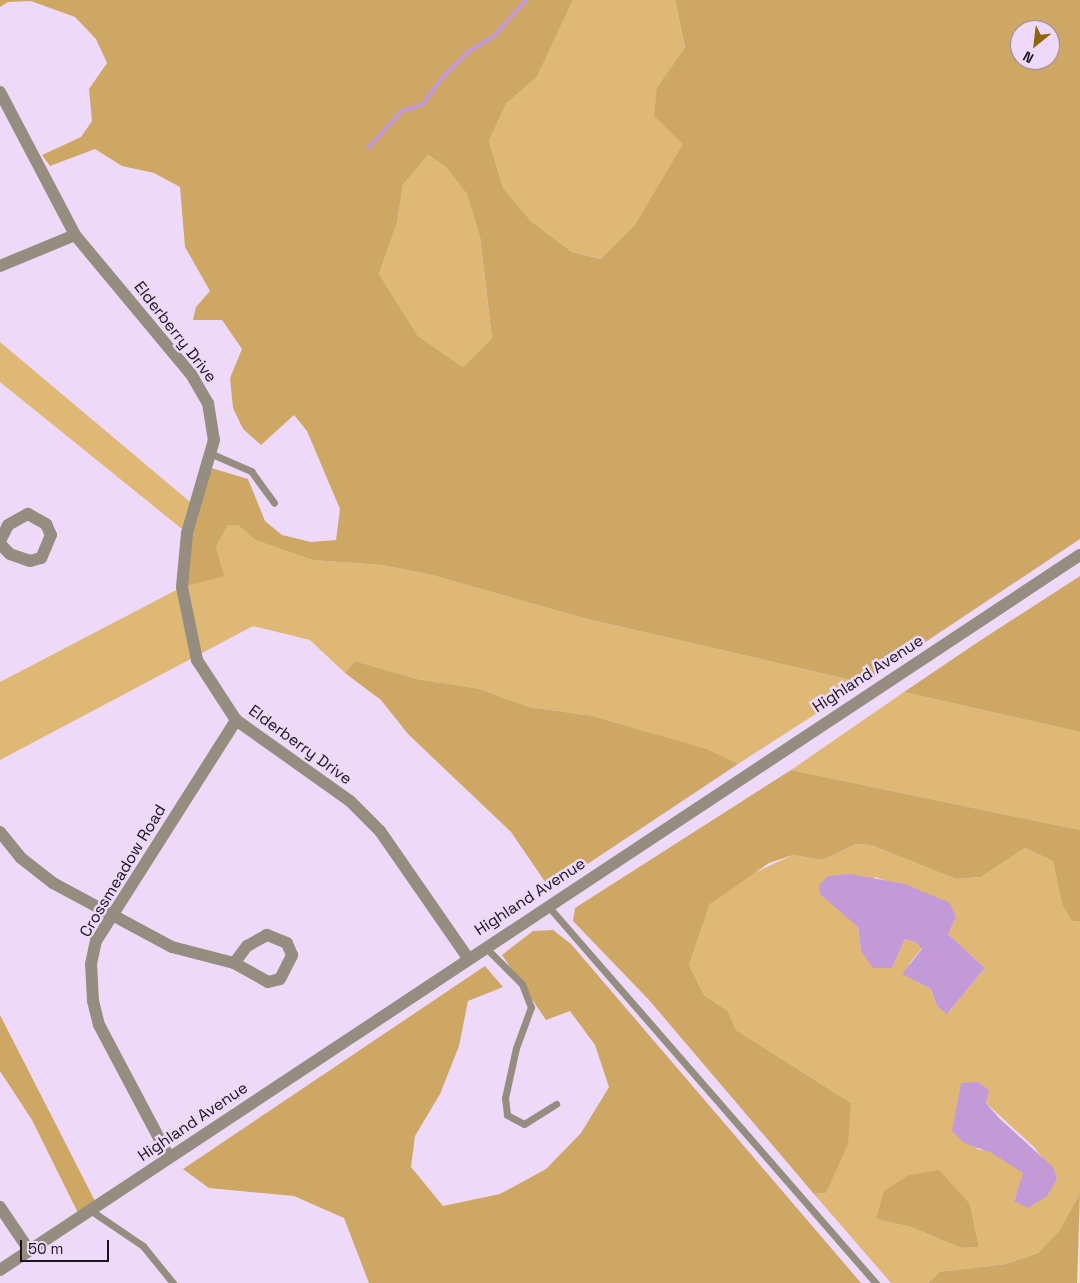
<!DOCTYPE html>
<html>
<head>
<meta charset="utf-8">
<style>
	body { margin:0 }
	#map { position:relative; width:1080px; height:1283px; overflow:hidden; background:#eed9f9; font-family:"Space Grotesk",sans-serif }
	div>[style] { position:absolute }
	.green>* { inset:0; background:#e0b876 }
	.forest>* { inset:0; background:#cfa764 }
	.water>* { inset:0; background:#c39ad8 }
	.stream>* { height:4px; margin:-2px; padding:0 2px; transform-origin:2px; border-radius:2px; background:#c39ad8 }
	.service>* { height:7px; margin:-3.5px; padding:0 3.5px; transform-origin:3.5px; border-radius:3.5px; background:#958d7f }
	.minor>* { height:12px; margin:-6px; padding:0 6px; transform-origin:6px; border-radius:6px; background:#958d7f }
	.tertiary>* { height:12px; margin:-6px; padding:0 6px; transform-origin:6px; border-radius:6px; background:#958d7f }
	span { translate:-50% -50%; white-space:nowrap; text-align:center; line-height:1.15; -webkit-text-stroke:5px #eed9f9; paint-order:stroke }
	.street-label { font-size:16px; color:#1b141f }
	.north { position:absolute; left:1010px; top:20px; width:50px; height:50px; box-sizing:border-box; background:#eed9f9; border:1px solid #9a8aa2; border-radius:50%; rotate:209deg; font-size:14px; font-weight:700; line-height:20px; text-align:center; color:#1b141f }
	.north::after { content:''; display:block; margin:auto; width:18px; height:22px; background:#8f650c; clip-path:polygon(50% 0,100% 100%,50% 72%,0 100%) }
	.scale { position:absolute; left:20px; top:1240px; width:89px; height:22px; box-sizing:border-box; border:2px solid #1b141f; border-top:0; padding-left:6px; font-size:15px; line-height:18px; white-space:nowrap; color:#1b141f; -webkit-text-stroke:4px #eed9f9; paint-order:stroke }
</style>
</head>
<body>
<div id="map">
	<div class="green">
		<div style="clip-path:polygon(573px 0,675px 0,685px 49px,657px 87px,683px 144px,678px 160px,635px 225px,602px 259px,572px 252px,531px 221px,503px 188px,489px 141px,506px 104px,537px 77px)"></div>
		<div style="clip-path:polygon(428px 155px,446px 167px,467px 193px,480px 237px,492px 338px,463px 367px,418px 336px,379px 274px,397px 223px,403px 185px)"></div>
		<div style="clip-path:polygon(0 342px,195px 506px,187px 533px,0 382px)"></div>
		<div style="clip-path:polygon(228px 525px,238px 525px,255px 540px,312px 560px,382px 565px,432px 575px,583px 618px,864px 683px,738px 764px,651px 733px,593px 716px,529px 707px,480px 689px,417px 679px,355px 661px,345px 673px,310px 640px,253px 626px,0 760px,0 682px,182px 587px,216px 547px)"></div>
		<div style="clip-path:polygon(904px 692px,1080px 732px,1080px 830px,791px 770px)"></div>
		<div style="clip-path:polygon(evenodd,856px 844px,871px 845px,956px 879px,981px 877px,1025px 848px,1053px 861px,1062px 905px,1072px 921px,1080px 922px,1080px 1193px,1059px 1231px,1038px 1253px,1006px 1264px,939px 1272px,928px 1283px,891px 1283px,814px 1194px,826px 1193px,851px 1103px,736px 1030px,728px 1011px,704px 995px,689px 965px,710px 904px,739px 880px,793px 855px,823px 860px,856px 844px,875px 877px,925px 894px,956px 918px,948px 934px,985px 968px,948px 1013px,937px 1006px,931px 989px,915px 981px,909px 964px,922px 948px,917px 943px,905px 939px,892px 968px,861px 951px,858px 927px,845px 912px,875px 877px,856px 844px,988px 1090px,986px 1103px,1035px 1148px,1057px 1179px,1014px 1200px,1024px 1173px,992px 1152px,977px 1149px,988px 1090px,856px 844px,970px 1204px,979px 1247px,961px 1248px,911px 1227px,876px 1219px,970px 1204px)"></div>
	</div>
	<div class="forest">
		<div style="clip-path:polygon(evenodd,0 0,573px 0,537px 77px,506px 104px,489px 141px,503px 188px,531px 221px,572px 252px,601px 259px,635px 225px,683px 144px,654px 116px,657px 87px,685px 48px,675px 0,1080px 0,1080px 539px,864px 683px,583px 618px,432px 575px,382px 565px,312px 560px,255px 540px,238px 525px,228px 525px,216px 547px,224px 576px,182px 587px,183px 560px,208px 467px,248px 479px,265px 521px,282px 535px,311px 542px,336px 540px,340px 509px,307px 431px,294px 415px,261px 445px,243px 429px,233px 408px,230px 378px,242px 349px,222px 320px,193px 320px,196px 307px,210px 291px,185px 247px,180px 187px,154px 173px,122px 166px,95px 149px,50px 166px,42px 155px,81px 137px,92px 121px,89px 89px,107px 63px,96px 39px,75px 17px,31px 1px,8px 2px,0 7px,0 0,1020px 30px,1050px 30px,1050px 60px,1020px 60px,1020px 30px,0 0,428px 155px,446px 167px,467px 194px,480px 237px,492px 338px,463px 367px,418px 336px,379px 274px,397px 223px,403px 185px,428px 155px)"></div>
		<div style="clip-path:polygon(1080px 576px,1080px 732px,904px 692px,978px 642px)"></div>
		<div style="clip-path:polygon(355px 661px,417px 679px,480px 689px,529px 707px,593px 716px,706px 749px,738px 764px,550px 889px,511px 832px,408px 734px,381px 700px,345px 673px)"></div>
		<div style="clip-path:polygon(791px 770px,1080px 830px,1080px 922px,1072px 921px,1062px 905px,1053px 861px,1025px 848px,981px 877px,956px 879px,871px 845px,856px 844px,823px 860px,793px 855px,769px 863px,710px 904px,689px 965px,704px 995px,728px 1011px,736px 1030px,851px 1103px,848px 1144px,826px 1193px,814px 1194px,649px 1000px,573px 921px,575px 908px)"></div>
		<div style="clip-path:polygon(553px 930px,571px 944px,861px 1283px,369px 1283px,344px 1218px,294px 1196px,209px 1188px,183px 1169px,485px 966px,503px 987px,468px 1001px,459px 1046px,440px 1094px,415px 1136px,411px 1167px,443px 1206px,500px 1194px,546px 1169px,581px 1133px,609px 1087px,595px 1045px,570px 1011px,546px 1020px,502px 955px,533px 931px)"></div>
		<div style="clip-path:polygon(0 1015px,97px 1205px,80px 1217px,32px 1120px,0 1071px)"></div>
		<div style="clip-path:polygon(939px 1170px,970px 1204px,979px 1247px,961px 1248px,911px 1227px,876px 1219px,884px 1191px,909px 1175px)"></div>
		<div style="clip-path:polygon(1080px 1193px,1077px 1283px,928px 1283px,939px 1272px,1006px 1264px,1038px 1253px,1059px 1231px)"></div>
	</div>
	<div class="water">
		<div style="clip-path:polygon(850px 874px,905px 884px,950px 903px,956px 918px,948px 934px,985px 968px,947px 1014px,937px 1006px,931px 989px,902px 974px,922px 949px,917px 943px,905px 939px,892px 968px,873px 968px,861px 951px,858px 927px,820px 894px,819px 885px,828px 876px)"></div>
		<div style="clip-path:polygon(978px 1082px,989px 1090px,986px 1103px,1000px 1119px,1053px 1167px,1057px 1179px,1047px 1196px,1028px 1208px,1014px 1201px,1023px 1173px,992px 1153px,964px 1143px,952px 1131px,961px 1083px)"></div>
	</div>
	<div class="stream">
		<div style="left:368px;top:148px;width:50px;rotate:-47.4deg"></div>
		<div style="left:402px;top:111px;width:21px;rotate:-17deg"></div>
		<div style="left:422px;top:105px;width:36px;rotate:-53deg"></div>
		<div style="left:444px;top:76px;width:34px;rotate:-45deg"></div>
		<div style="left:468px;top:52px;width:29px;rotate:-31deg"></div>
		<div style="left:493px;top:37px;width:50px;rotate:-48.3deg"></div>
	</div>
	<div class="service">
		<div style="left:212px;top:454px;width:43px;rotate:23.6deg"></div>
		<div style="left:251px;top:471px;width:39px;rotate:54deg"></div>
		<div style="left:548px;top:906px;width:500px;rotate:49deg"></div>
		<div style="left:485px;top:947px;width:52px;rotate:45deg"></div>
		<div style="left:522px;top:984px;width:25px;rotate:69deg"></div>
		<div style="left:531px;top:1007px;width:44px;rotate:110.1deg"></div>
		<div style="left:516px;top:1048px;width:51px;rotate:102.4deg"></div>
		<div style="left:505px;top:1098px;width:17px;rotate:83deg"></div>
		<div style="left:507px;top:1115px;width:19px;rotate:28deg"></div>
		<div style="left:524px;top:1124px;width:38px;rotate:-32deg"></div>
		<div style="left:90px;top:1210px;width:64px;rotate:34.2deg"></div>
		<div style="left:143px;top:1246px;width:48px;rotate:51deg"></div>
	</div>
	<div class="minor">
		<div style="left:0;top:92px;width:161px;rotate:62.3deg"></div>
		<div style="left:75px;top:235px;width:181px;rotate:50.2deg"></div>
		<div style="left:191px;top:374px;width:34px;rotate:60deg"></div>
		<div style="left:208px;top:403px;width:37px;rotate:81deg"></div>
		<div style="left:214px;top:440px;width:97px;rotate:106.2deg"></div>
		<div style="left:187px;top:533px;width:54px;rotate:95.3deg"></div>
		<div style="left:182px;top:587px;width:75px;rotate:78.4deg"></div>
		<div style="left:197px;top:660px;width:72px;rotate:57deg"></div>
		<div style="left:236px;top:720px;width:140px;rotate:35.4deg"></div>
		<div style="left:350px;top:801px;width:42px;rotate:45deg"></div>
		<div style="left:380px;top:831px;width:155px;rotate:55.3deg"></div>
		<div style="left:0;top:266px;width:81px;rotate:-22.5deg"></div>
		<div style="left:0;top:541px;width:18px;rotate:-63deg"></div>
		<div style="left:8px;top:525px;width:23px;rotate:-29deg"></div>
		<div style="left:28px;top:514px;width:21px;rotate:29deg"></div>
		<div style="left:46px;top:524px;width:12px;rotate:66deg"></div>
		<div style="left:51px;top:535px;width:25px;rotate:113deg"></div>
		<div style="left:41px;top:558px;width:11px;rotate:165deg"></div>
		<div style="left:30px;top:561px;width:21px;rotate:-161deg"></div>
		<div style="left:10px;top:554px;width:14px;rotate:-135deg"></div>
		<div style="left:0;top:832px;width:33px;rotate:51deg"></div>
		<div style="left:21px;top:858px;width:41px;rotate:38deg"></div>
		<div style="left:53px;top:883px;width:135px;rotate:28.3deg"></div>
		<div style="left:172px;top:947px;width:64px;rotate:14.5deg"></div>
		<div style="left:234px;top:963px;width:39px;rotate:29deg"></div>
		<div style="left:268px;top:982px;width:12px;rotate:-14deg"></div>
		<div style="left:280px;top:979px;width:27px;rotate:-63deg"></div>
		<div style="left:292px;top:955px;width:13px;rotate:-113deg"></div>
		<div style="left:287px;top:943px;width:22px;rotate:-158deg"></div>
		<div style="left:267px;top:935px;width:23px;rotate:151deg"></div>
		<div style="left:247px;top:946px;width:21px;rotate:127deg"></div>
		<div style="left:169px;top:1157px;width:149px;rotate:-117.9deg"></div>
		<div style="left:99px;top:1025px;width:25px;rotate:-104deg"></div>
		<div style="left:93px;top:1001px;width:37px;rotate:-93deg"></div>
		<div style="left:91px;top:964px;width:24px;rotate:-78deg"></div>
		<div style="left:96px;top:941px;width:262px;rotate:-57.6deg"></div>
		<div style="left:0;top:1207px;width:52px;rotate:56deg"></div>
	</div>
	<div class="tertiary">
		<div style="left:0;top:1270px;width:1295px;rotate:-33.51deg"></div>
	</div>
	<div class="street-label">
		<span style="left:175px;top:332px;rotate:52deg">Elderberry Drive</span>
		<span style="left:868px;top:674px;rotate:-33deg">Highland Avenue</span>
		<span style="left:300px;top:745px;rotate:36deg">Elderberry Drive</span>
		<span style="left:123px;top:871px;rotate:-59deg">Crossmeadow Road</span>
		<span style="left:530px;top:897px;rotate:-33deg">Highland Avenue</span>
		<span style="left:193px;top:1122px;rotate:-34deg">Highland Avenue</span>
	</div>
	<div class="north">N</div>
	<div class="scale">50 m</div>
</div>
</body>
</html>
